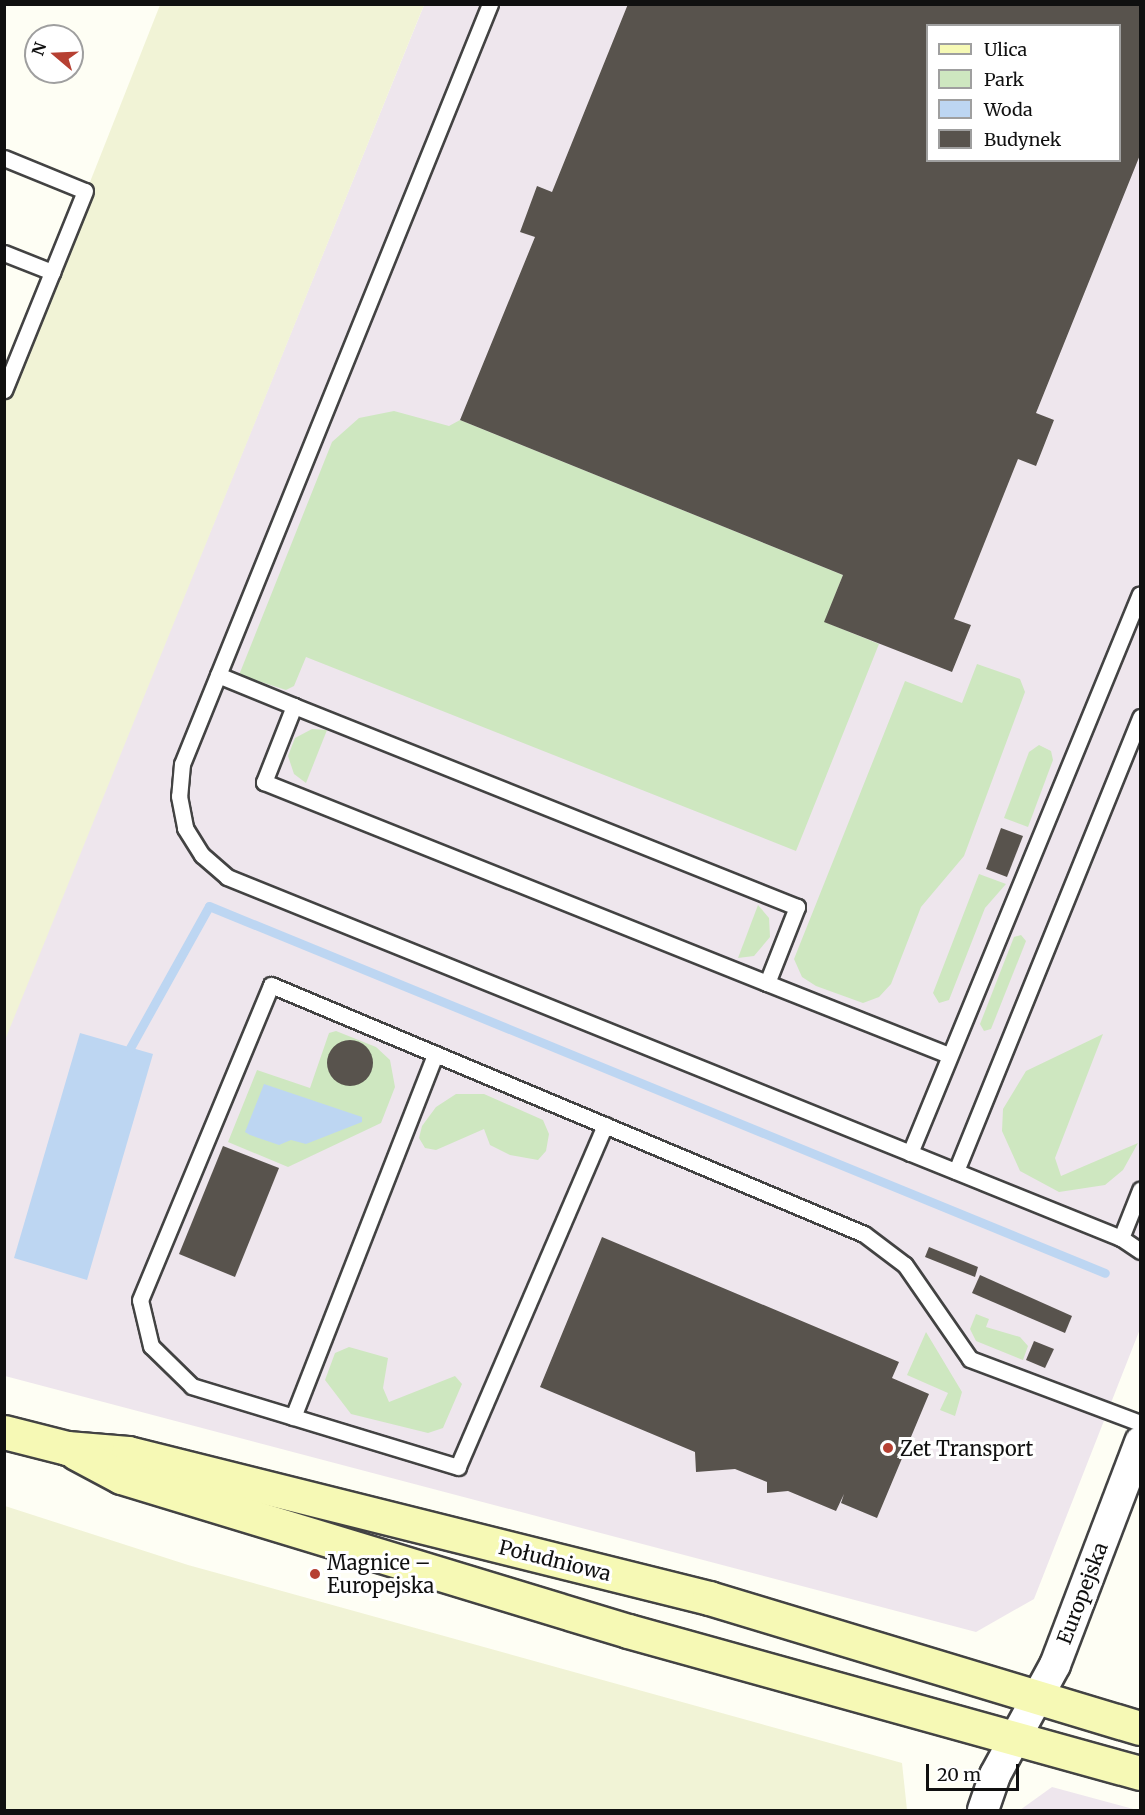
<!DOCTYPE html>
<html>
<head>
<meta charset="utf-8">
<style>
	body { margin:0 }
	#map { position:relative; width:1145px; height:1815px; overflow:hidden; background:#fefef4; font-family:Merriweather,serif }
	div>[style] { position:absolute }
	.industrial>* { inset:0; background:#eee6ed }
	.farmland>* { inset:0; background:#f1f3d6 }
	.green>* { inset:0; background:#cee7c0 }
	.water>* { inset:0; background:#bdd6f2 }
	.stream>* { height:9px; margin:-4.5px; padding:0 4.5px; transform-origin:4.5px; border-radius:4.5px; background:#bdd6f2 }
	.building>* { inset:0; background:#58534d }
	.round { border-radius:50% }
	.roads { filter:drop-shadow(2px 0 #434343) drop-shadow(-2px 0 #434343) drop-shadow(0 2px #434343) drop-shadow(0 -2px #434343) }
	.lane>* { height:15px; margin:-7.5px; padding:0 7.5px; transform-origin:7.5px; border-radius:7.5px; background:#fff }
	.street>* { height:30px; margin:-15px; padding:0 15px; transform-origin:15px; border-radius:15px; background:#fff }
	.secondary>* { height:33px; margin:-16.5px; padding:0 16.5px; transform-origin:16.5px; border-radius:16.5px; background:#f6f9b5 }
	.dots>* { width:16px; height:16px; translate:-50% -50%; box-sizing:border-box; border:3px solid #fff; border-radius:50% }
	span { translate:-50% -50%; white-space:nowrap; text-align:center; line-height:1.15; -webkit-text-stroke:6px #fff; paint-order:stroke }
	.poi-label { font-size:20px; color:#101010 }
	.left { translate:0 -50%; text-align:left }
	.street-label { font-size:20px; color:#101010 }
	.frame { position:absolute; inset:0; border:6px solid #101010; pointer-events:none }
	.legend { position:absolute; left:926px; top:24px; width:195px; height:138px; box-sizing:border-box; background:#fff; border:2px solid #9f9f9f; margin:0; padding:8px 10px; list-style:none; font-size:18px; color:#101010 }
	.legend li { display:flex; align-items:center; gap:12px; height:30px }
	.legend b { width:30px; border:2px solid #9f9f9f }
	.north { position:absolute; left:24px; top:24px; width:60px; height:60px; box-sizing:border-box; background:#fff; border:2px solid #9f9f9f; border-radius:50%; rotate:289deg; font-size:16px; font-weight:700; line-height:24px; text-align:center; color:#101010 }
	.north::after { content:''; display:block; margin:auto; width:21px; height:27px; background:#b64032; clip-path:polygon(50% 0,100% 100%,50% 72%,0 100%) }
	.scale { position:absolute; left:926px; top:1764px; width:93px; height:27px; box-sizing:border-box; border:3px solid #101010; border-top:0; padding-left:8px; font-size:18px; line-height:21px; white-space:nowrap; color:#101010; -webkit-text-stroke:4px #fff; paint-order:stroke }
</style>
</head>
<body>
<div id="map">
	<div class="industrial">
		<div style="clip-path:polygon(evenodd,424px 5px,1140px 5px,1140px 1329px,1034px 1599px,976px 1632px,5px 1376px,4px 1040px,424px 5px,928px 26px,1120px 26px,1120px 160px,928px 160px,928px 26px)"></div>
		<div style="clip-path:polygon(1052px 1787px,1137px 1810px,1020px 1810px)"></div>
	</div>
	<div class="farmland">
		<div style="clip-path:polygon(160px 5px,424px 5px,5px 1040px,5px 397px)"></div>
		<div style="clip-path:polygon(5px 1506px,188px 1565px,902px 1763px,907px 1810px,5px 1810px)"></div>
	</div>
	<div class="green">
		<div style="clip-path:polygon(394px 411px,449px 426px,460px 420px,843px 575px,825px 622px,879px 644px,796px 851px,306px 657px,294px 686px,286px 690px,239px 675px,332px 442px,359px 418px)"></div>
		<div style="clip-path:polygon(977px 664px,1020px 679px,1025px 692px,964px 856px,921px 907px,891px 984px,879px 997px,863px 1003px,816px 986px,802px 977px,794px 959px,905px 681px,962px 703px)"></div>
		<div style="clip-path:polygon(312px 729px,327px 730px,306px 783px,294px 774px,288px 756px,295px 738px)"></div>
		<div style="clip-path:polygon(1039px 745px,1051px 751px,1053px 760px,1028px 827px,1004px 818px,1029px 752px)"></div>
		<div style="clip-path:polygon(979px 874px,1006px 884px,985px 908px,949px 1000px,939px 1003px,933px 993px)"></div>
		<div style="clip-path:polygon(758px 905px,769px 918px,770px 937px,754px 956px,738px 958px)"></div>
		<div style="clip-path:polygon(1021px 935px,1026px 941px,991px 1029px,984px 1031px,980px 1024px,1014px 937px)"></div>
		<div style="clip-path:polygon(336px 1031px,376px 1047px,390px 1060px,395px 1087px,381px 1123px,288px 1167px,228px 1142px,257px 1070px,310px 1088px,329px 1033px)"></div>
		<div style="clip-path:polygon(1103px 1034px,1055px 1158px,1061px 1176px,1138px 1143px,1123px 1170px,1105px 1185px,1059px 1192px,1020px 1171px,1002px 1131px,1003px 1109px,1026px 1071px)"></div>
		<div style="clip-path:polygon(456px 1094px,484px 1094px,543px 1120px,549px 1134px,546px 1151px,538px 1160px,510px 1155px,490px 1145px,484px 1129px,436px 1150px,425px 1148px,419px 1138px,422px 1126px,436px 1107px)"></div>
		<div style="clip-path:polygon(976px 1314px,989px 1319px,986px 1327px,1020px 1337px,1028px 1346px,1023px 1360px,976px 1341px,970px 1329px)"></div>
		<div style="clip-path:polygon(926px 1332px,962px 1392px,955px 1416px,940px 1410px,948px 1393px,907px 1375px)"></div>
		<div style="clip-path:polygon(349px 1347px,388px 1358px,383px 1388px,389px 1402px,455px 1376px,462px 1384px,443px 1428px,428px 1433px,351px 1414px,325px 1380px,335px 1353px)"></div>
	</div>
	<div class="water">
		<div style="clip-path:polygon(80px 1033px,153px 1054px,87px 1280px,14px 1258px)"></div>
		<div style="clip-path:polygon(264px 1084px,362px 1117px,362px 1122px,306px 1144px,291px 1140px,279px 1145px,250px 1135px,245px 1132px)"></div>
	</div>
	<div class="stream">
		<div style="left:130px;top:1048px;width:162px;rotate:-60.9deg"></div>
		<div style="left:209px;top:906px;width:968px;rotate:22.27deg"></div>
	</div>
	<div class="building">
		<div style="clip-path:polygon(evenodd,628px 4px,1140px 4px,1140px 155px,1036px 413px,1054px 420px,1036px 466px,1018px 459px,954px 619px,971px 625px,952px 672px,824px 622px,843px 575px,460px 420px,535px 237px,520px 232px,537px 186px,552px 192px,628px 4px,928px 26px,1120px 26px,1120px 160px,928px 160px,928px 26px)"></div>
		<div style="clip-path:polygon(1001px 828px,1023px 836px,1007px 877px,986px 869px)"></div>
		<div class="round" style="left:327px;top:1040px;width:46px;height:46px"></div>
		<div style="clip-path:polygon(223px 1146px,279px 1168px,235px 1277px,179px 1254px)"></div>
		<div style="clip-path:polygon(602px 1237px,899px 1362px,892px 1378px,929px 1394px,877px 1518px,841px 1503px,844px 1494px,836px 1511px,788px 1491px,767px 1493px,767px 1482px,735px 1469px,696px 1472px,695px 1452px,540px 1387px)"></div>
		<div style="clip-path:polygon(929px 1247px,978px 1267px,975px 1277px,925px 1257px)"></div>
		<div style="clip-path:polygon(980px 1275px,1072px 1316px,1065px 1333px,972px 1293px)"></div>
		<div style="clip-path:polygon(1034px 1341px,1054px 1349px,1045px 1368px,1026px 1360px)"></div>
	</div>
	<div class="roads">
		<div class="lane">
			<div style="left:490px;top:4px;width:820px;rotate:112.06deg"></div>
			<div style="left:182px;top:764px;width:32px;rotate:95deg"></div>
			<div style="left:179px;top:796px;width:33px;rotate:79deg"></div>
			<div style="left:185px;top:828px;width:32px;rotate:58deg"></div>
			<div style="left:202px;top:855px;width:33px;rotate:41deg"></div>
			<div style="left:227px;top:877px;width:964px;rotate:21.99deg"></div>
			<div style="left:1121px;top:1238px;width:23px;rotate:34deg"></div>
			<div style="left:4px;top:158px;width:87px;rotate:22.2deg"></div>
			<div style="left:85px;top:191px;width:215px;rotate:112.1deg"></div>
			<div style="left:4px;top:253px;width:52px;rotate:21.6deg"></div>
			<div style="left:218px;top:675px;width:82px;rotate:22.2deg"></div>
			<div style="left:767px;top:983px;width:82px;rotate:-68.5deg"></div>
			<div style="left:797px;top:907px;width:542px;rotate:-158.22deg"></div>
			<div style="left:294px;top:706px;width:82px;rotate:111.5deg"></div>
			<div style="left:264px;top:782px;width:542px;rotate:21.78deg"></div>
			<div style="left:767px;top:983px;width:196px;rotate:21.6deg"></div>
			<div style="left:605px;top:1125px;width:372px;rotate:113.3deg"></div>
			<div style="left:458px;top:1467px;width:278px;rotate:-163.1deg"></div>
			<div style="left:192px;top:1386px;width:57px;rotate:-135.7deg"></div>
			<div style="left:151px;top:1346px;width:47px;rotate:-103.4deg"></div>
			<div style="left:140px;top:1300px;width:341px;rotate:-67.4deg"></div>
			<div style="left:271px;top:985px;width:643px;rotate:22.78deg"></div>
			<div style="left:864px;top:1234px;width:51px;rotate:37.1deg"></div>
			<div style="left:905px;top:1265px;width:114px;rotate:55.3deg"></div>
			<div style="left:970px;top:1359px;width:182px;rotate:20.6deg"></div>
			<div style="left:910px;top:1153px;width:604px;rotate:-67.64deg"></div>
			<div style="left:956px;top:1171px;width:490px;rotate:-67.9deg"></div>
			<div style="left:1121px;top:1238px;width:52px;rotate:-68.4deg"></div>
			<div style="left:293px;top:1417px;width:390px;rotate:-68.6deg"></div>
		</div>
		<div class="street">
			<div style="left:983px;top:1810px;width:37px;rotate:-71deg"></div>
			<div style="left:995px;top:1775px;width:125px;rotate:-61.4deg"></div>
			<div style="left:1055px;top:1665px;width:239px;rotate:-69.1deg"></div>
		</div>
		<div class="secondary">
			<div style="left:4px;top:1432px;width:65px;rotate:14.3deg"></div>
			<div style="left:67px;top:1448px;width:61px;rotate:4.7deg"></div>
			<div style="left:128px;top:1453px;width:599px;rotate:14.01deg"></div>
			<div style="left:709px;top:1598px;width:450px;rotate:16.8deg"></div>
			<div style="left:76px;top:1453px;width:51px;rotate:28.1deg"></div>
			<div style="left:121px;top:1477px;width:530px;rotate:16.9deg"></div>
			<div style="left:628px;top:1631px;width:531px;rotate:15.5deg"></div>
		</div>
	</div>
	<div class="dots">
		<div style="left:888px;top:1448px;background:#b64032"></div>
		<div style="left:315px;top:1574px;background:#b64032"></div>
	</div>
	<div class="poi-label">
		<span class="left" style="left:900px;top:1448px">Zet Transport</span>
		<span class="left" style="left:327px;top:1574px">Magnice –<br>Europejska</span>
	</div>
	<div class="street-label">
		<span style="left:555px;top:1560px;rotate:14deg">Południowa</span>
		<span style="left:1082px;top:1593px;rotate:-69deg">Europejska</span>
	</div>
	<div class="frame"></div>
	<ul class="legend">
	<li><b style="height:8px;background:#f6f9b5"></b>Ulica</li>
	<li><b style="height:16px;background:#cee7c0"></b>Park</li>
	<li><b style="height:16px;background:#bdd6f2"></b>Woda</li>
	<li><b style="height:16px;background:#58534d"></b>Budynek</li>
	</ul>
	<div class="north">N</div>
	<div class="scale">20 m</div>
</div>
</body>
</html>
